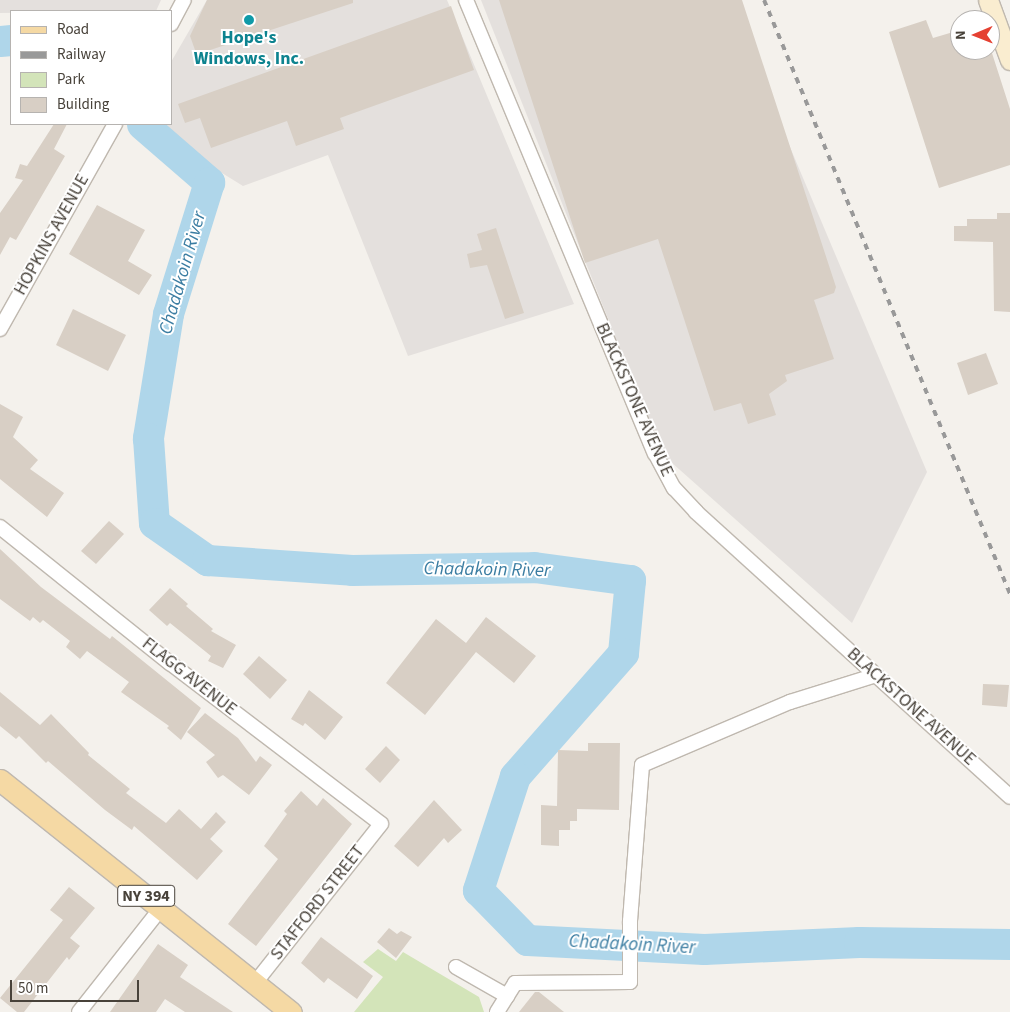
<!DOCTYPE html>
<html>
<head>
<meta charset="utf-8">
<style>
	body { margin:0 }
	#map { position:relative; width:1010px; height:1012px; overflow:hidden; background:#f4f1ec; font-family:"Source Sans 3",sans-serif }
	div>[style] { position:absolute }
	.industrial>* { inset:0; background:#e4e0dd }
	.green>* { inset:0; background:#d3e4b9 }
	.river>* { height:31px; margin:-15.5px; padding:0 15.5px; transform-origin:15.5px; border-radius:15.5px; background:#afd6ea }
	.building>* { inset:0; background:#d8cfc5 }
	.roads { filter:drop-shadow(1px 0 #bfb8af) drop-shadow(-1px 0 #bfb8af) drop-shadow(0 1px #bfb8af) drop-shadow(0 -1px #bfb8af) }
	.street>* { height:14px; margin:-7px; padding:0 7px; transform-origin:7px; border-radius:7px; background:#fff }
	.secondary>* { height:19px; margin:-9.5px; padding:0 9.5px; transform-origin:9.5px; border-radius:9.5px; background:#faedd0 }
	.primary>* { height:21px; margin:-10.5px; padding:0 10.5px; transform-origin:10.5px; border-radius:10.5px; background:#f5d9a4 }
	.rail>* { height:4px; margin-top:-2px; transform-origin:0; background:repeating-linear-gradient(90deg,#999 0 6px,transparent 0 12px) }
	.dots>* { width:14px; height:14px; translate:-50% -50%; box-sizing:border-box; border:2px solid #fff; border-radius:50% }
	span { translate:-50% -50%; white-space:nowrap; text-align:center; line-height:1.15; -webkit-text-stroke:4px #fff; paint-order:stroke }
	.shield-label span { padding:1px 4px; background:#fff; border:1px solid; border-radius:4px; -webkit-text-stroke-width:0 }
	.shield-label { font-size:16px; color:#48423a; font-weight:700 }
	.culture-label { font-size:18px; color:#0d838f; font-weight:700 }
	.street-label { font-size:18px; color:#48423a }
	.water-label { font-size:19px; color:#3b7da2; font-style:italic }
	.legend { position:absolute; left:10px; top:10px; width:162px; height:115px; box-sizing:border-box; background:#fff; border:1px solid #b6b3b0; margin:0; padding:6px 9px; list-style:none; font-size:15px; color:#48423a }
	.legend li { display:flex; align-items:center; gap:10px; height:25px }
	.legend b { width:25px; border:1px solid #b6b3b0 }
	.north { position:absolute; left:950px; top:10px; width:50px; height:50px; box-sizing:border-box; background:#fff; border:1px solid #b6b3b0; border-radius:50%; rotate:269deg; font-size:14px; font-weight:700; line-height:20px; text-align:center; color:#48423a }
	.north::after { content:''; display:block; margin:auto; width:18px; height:22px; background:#e54132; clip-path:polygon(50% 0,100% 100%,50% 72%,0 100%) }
	.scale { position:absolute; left:10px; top:980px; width:129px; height:22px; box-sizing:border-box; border:2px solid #48423a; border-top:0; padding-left:6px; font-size:15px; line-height:18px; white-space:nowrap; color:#48423a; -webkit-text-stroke:4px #fff; paint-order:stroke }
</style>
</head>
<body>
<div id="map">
	<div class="industrial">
		<div style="clip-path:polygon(0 0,161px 0,156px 11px,0 13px)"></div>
		<div style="clip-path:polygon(207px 0,447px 0,574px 304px,408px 356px,328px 155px,243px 186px,143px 124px,171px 124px,171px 62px)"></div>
		<div style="clip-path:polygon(481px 0,728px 0,927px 472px,852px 623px,662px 454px)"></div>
	</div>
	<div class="green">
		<div style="clip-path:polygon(378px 949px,396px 961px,403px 952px,479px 997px,484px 1012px,354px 1012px,383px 977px,363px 962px)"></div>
	</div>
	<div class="river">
		<div style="left:0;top:41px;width:11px;rotate:-5deg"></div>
		<div style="left:142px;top:124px;width:89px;rotate:40.9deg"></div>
		<div style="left:209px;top:182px;width:138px;rotate:107.3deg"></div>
		<div style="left:168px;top:314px;width:126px;rotate:99.2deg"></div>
		<div style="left:148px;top:438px;width:85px;rotate:86deg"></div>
		<div style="left:154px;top:523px;width:65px;rotate:34.9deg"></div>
		<div style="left:207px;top:560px;width:145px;rotate:3.9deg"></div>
		<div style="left:352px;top:570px;width:182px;rotate:-0.9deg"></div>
		<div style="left:534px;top:567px;width:97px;rotate:7.7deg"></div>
		<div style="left:630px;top:580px;width:73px;rotate:95.5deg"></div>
		<div style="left:623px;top:653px;width:164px;rotate:131.3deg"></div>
		<div style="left:515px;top:776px;width:120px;rotate:108deg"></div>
		<div style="left:478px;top:890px;width:70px;rotate:45.6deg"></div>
		<div style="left:527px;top:940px;width:177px;rotate:2.9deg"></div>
		<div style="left:704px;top:949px;width:155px;rotate:-2.6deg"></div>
		<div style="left:859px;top:942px;width:151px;rotate:0.8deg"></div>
	</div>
	<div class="building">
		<div style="clip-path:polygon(207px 0,353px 0,353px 3px,201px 53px,195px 50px,190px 36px)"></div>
		<div style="clip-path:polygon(499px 0,742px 0,836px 287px,834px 293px,814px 300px,834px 359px,785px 375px,787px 381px,769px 394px,776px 415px,748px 424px,741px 403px,714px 411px,658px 239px,585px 263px)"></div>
		<div style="clip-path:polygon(451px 6px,474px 70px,340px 118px,344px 129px,296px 146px,287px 121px,211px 148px,200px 118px,185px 123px,178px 104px)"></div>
		<div style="clip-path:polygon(926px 20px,933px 38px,960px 30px,960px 50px,991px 50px,1010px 109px,1010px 165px,939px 188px,889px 32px)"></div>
		<div style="clip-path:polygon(54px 124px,67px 124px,54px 149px,65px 156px,16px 240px,10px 237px,0 255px,0 213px,23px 180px,15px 178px,20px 164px,27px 166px)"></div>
		<div style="clip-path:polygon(97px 205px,145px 230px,128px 261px,152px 275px,139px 295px,69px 254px)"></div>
		<div style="clip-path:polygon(997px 213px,1010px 213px,1010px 312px,994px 311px,993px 242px,954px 241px,954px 226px,967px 226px,967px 219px,997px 219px)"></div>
		<div style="clip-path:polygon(496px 228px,524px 313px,505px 319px,487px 265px,470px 268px,467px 254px,482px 250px,477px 234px)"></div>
		<div style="clip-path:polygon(73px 309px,126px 335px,108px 371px,56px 345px)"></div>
		<div style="clip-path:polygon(986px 353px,998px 384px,968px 395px,957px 363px)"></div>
		<div style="clip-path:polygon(0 404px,23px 417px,13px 437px,38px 460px,30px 469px,64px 493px,47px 517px,0 479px)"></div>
		<div style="clip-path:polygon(109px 521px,124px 534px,96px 564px,81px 551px)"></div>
		<div style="clip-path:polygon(0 549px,41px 587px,110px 639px,112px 636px,201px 708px,181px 740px,167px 728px,169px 726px,121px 692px,129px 682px,87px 651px,80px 659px,66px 647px,70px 641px,43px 620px,40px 623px,33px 617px,30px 621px,0 599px)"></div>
		<div style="clip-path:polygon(170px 588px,188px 604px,186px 606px,213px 629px,211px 631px,236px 645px,223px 668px,208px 661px,211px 656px,170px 623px,167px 626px,149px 610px)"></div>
		<div style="clip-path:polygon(486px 617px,536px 656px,514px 683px,476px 652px,425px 715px,386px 683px,436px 619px,466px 643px)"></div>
		<div style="clip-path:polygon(259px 656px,287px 680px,270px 699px,243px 674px)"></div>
		<div style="clip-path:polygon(983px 684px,1009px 685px,1007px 707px,982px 705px)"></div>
		<div style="clip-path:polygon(309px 690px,343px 717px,325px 740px,305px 723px,303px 726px,291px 719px)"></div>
		<div style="clip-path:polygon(0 692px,40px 725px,51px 714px,89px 753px,88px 755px,130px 789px,126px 793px,166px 823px,179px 809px,201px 829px,216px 812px,226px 822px,210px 839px,223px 851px,197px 880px,134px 826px,132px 830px,105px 810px,48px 761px,46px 763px,19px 736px,16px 739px,0 726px)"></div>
		<div style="clip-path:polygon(205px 713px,238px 738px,256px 762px,260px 756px,272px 765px,249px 795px,223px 775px,218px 778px,206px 762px,215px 755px,187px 732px)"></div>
		<div style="clip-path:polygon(588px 743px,620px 743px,619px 810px,577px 809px,577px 821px,570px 821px,570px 830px,559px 830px,559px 846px,541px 845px,541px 805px,557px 806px,558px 750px,588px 751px)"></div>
		<div style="clip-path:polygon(386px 746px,400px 760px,380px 783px,365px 769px)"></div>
		<div style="clip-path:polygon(301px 791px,317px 806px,323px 798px,352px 824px,256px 946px,228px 924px,278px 859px,264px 846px,287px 814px,284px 811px)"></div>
		<div style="clip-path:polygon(434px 800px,462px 830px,448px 843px,444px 838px,418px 867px,394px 846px)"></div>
		<div style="clip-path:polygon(69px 887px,95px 908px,70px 938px,80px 946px,69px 960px,67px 957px,24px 1012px,17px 1012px,0 998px,63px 920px,50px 910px)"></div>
		<div style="clip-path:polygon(389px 928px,397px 934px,401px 931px,412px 937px,396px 958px,377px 942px)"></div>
		<div style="clip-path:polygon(321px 937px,373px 976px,357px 999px,328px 978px,324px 983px,301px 963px)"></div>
		<div style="clip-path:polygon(158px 944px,188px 965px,180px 977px,233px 1012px,185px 1012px,165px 999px,156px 1012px,110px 1012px)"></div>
		<div style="clip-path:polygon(535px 992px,539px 992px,564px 1012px,519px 1012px)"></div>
	</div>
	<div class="roads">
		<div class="street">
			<div style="left:466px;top:0;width:491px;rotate:67.4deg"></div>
			<div style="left:655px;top:453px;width:40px;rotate:62deg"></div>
			<div style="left:674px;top:488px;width:33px;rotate:47deg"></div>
			<div style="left:696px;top:512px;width:424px;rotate:42.2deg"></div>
			<div style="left:171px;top:24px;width:27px;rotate:-62deg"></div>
			<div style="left:0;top:329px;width:235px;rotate:-60.7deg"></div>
			<div style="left:0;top:527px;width:218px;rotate:38.7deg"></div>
			<div style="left:170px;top:663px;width:265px;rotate:37.3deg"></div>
			<div style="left:381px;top:824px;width:203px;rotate:128.4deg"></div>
			<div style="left:456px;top:967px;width:59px;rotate:29.6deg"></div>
			<div style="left:79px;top:1012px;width:132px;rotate:-51.7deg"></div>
			<div style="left:497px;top:1012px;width:34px;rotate:-58deg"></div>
			<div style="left:515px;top:983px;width:115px;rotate:-0.5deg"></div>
			<div style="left:630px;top:982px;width:61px;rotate:-90deg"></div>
			<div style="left:630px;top:921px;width:156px;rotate:-85.6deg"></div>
			<div style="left:642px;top:765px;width:161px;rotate:-23.1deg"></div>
			<div style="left:790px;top:702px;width:90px;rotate:-17.4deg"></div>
		</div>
		<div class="secondary">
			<div style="left:988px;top:0;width:64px;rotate:69.9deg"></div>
		</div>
		<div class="primary">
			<div style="left:0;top:780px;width:372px;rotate:38.6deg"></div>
		</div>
	</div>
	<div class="rail">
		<div style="left:764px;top:0;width:643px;rotate:67.5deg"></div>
	</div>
	<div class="dots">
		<div style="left:249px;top:20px;background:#0f9aa8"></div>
	</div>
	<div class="shield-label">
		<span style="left:146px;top:896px">NY 394</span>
	</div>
	<div class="culture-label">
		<span style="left:249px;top:49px">Hope's<br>Windows, Inc.</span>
	</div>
	<div class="street-label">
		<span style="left:52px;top:235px;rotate:-61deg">HOPKINS AVENUE</span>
		<span style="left:634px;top:400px;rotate:66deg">BLACKSTONE AVENUE</span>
		<span style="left:189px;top:677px;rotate:38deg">FLAGG AVENUE</span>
		<span style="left:911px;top:707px;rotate:42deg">BLACKSTONE AVENUE</span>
		<span style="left:318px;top:903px;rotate:-52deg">STAFFORD STREET</span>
	</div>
	<div class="water-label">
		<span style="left:183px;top:273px;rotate:-74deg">Chadakoin River</span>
		<span style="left:487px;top:570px;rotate:1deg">Chadakoin River</span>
		<span style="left:632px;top:945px;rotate:3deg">Chadakoin River</span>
	</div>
	<ul class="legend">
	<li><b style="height:6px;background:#f5d9a4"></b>Road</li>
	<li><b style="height:6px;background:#999"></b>Railway</li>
	<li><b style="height:14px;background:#d3e4b9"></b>Park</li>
	<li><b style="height:14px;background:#d8cfc5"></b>Building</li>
	</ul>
	<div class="north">N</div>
	<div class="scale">50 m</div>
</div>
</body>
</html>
